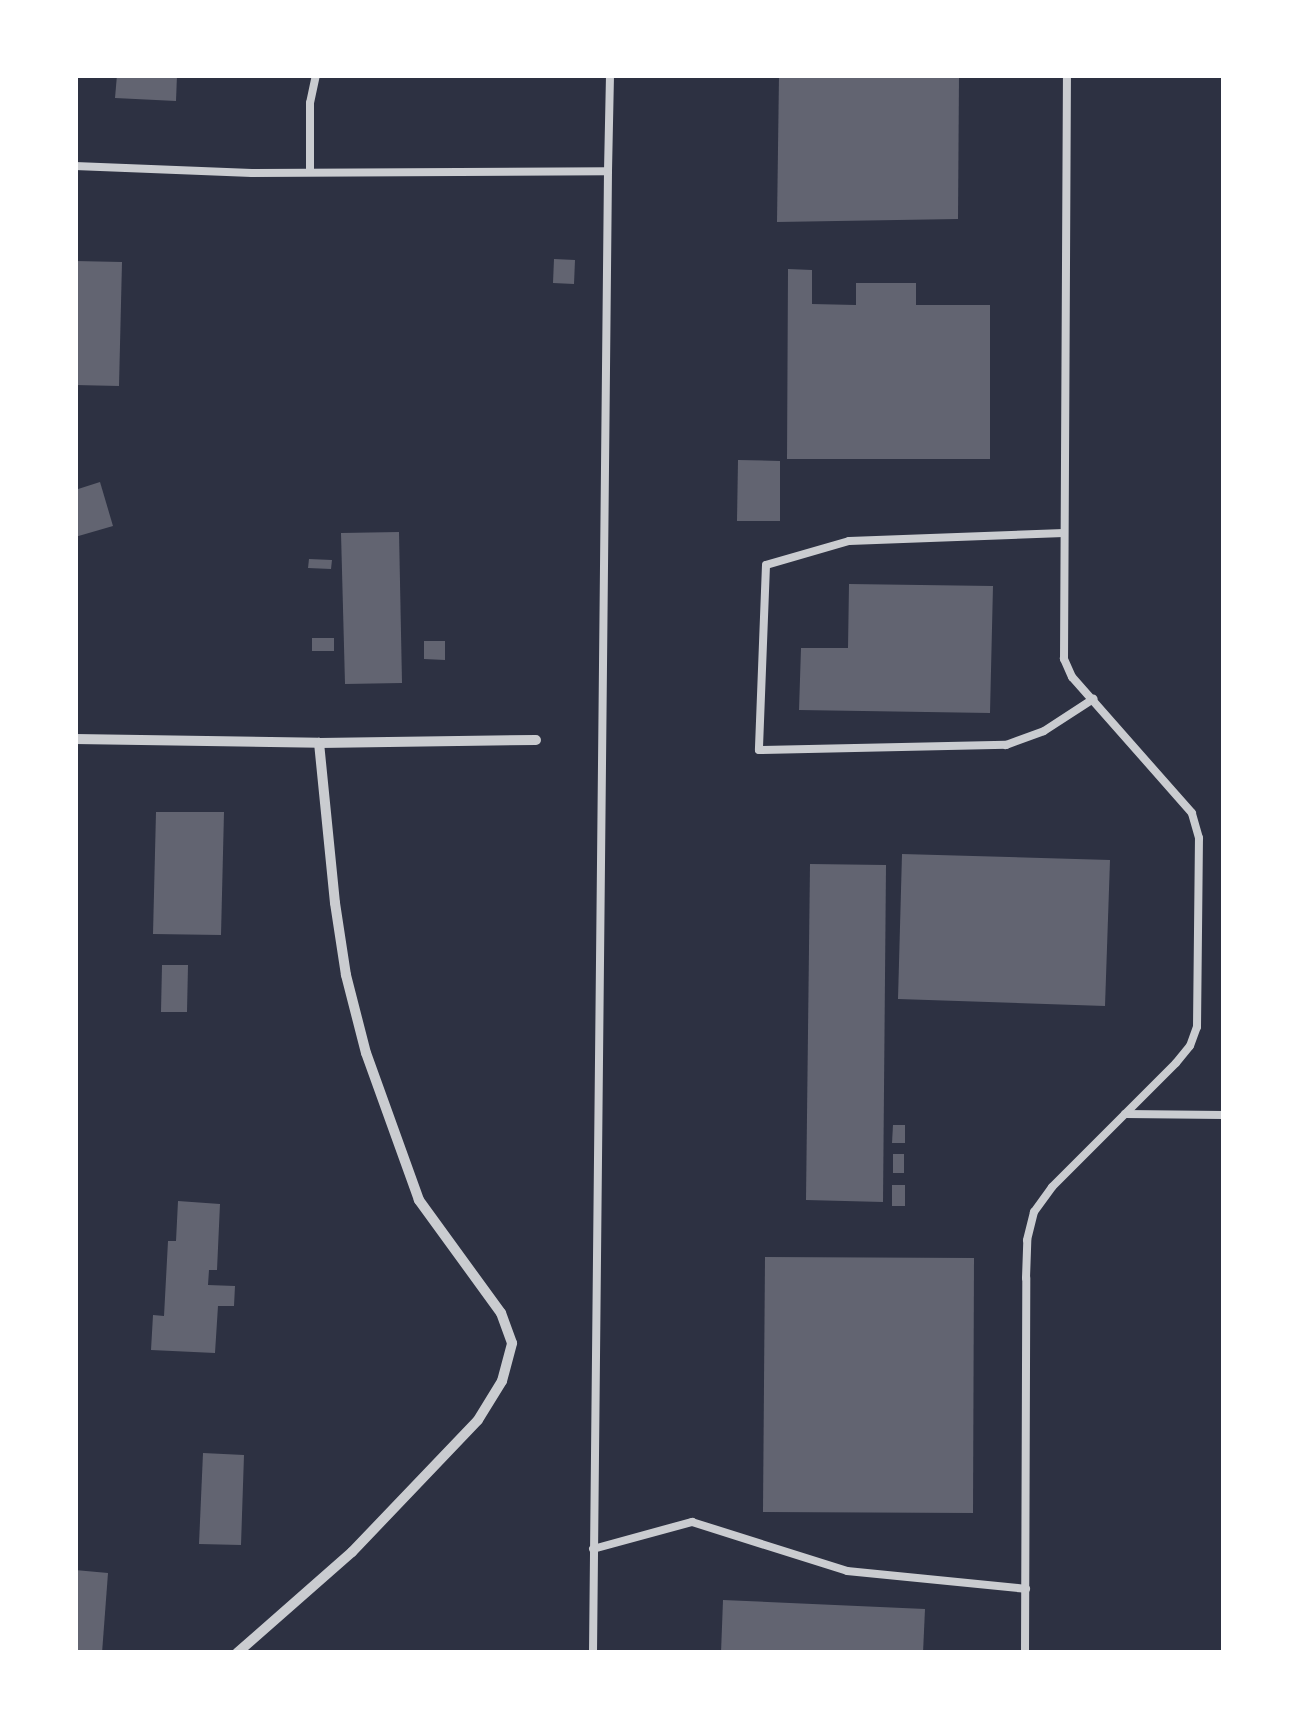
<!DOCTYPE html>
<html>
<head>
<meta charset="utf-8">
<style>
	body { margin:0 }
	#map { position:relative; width:1299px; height:1728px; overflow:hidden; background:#2d3142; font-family:Ubuntu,sans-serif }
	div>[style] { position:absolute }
	.building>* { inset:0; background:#626471 }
	.service>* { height:8px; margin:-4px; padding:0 4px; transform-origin:4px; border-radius:4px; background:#caccd0 }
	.minor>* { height:10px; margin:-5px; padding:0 5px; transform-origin:5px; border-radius:5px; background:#caccd0 }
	span { translate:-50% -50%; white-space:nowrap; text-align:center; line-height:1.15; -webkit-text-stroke:10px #fff; paint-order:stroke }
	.frame { position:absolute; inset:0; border:78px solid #fff; pointer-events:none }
</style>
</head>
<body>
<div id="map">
	<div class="building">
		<div style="clip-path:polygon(117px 75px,177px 75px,176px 101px,115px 98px)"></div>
		<div style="clip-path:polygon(779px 75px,959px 75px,958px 219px,777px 222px)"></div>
		<div style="clip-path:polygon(554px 259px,575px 260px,574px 284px,553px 283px)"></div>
		<div style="clip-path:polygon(75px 261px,122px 262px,119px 386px,75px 385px)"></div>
		<div style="clip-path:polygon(788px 269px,812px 270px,812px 304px,856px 305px,856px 283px,916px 283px,916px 305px,990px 305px,990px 459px,787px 459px)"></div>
		<div style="clip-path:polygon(738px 460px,780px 461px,780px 521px,737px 521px)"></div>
		<div style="clip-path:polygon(100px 482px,113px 526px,75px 537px,75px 490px)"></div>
		<div style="clip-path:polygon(399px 532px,402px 683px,345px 684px,341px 533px)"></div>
		<div style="clip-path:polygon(309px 559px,332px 560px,331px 569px,308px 568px)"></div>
		<div style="clip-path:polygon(849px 584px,993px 586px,990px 713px,799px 710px,801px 648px,848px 648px)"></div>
		<div style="clip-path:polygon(312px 638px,334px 638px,334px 651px,312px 651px)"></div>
		<div style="clip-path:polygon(424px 641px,445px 641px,445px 660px,424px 659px)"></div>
		<div style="clip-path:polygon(156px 812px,224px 812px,221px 935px,153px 934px)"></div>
		<div style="clip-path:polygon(902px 854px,1110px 860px,1105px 1006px,898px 999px)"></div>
		<div style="clip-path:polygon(810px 864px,886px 865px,883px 1202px,806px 1200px)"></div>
		<div style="clip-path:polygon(162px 965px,188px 965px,187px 1012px,161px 1012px)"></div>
		<div style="clip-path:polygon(893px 1125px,905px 1125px,905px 1143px,892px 1143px)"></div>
		<div style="clip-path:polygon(893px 1154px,904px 1154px,904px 1173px,893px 1173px)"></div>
		<div style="clip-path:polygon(892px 1185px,905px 1185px,905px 1206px,892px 1206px)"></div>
		<div style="clip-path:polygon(178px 1201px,220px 1204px,217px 1270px,209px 1270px,208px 1285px,235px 1286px,234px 1306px,218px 1306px,215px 1353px,151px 1350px,153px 1315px,164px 1316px,168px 1241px,176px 1241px)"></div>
		<div style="clip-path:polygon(765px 1257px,974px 1258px,973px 1513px,763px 1512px)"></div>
		<div style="clip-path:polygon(203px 1453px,244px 1455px,241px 1545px,199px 1544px)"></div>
		<div style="clip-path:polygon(75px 1570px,108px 1573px,102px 1653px,75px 1653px)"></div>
		<div style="clip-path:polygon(723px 1600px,925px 1609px,923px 1653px,721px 1653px)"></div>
	</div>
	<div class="service">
		<div style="left:75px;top:166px;width:177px;rotate:2.3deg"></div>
		<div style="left:252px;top:173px;width:356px;rotate:-0.3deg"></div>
		<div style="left:608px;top:171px;width:96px;rotate:-88.8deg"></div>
		<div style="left:310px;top:172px;width:69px;rotate:-90deg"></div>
		<div style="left:310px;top:103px;width:29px;rotate:-78deg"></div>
		<div style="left:1064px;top:533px;width:215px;rotate:177.9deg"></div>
		<div style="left:849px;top:541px;width:86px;rotate:163.9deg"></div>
		<div style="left:766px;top:565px;width:185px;rotate:92.2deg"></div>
		<div style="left:759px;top:750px;width:247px;rotate:-1.2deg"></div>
		<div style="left:1006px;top:745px;width:40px;rotate:-20.2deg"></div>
		<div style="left:1044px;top:731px;width:59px;rotate:-33.1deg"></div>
		<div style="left:1125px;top:1114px;width:99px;rotate:0.6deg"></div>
		<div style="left:593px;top:1549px;width:103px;rotate:-15.3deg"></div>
		<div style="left:692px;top:1522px;width:163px;rotate:17.5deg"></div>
		<div style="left:847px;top:1571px;width:180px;rotate:5.7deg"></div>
		<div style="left:593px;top:1653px;width:1482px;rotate:-89.42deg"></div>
		<div style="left:1025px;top:1653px;width:375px;rotate:-89.8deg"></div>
		<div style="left:1026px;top:1278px;width:38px;rotate:-88deg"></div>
		<div style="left:1027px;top:1240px;width:29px;rotate:-76deg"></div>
		<div style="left:1034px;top:1212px;width:31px;rotate:-54deg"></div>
		<div style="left:1052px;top:1187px;width:175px;rotate:-45deg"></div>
		<div style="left:1176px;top:1063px;width:22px;rotate:-51deg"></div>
		<div style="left:1190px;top:1046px;width:20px;rotate:-70deg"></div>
		<div style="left:1197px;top:1027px;width:189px;rotate:-89.4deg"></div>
		<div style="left:1199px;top:838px;width:26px;rotate:-106deg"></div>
		<div style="left:1192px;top:813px;width:181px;rotate:-131.4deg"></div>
		<div style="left:1072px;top:677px;width:20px;rotate:-114deg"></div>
		<div style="left:1064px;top:659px;width:584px;rotate:-89.71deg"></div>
	</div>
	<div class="minor">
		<div style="left:75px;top:739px;width:244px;rotate:0.9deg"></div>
		<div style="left:319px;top:743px;width:217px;rotate:-0.8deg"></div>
		<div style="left:237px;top:1653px;width:153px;rotate:-41.3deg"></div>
		<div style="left:352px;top:1552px;width:182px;rotate:-46.3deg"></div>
		<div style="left:478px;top:1420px;width:46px;rotate:-58.4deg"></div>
		<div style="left:502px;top:1381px;width:39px;rotate:-75deg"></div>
		<div style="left:512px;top:1343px;width:32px;rotate:-110deg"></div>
		<div style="left:501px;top:1313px;width:140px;rotate:-126deg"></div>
		<div style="left:419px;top:1200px;width:156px;rotate:-109.8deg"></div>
		<div style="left:366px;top:1053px;width:81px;rotate:-104.4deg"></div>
		<div style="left:346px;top:975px;width:73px;rotate:-98.7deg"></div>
		<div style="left:335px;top:903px;width:161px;rotate:-95.7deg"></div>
	</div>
	<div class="frame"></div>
</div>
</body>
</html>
